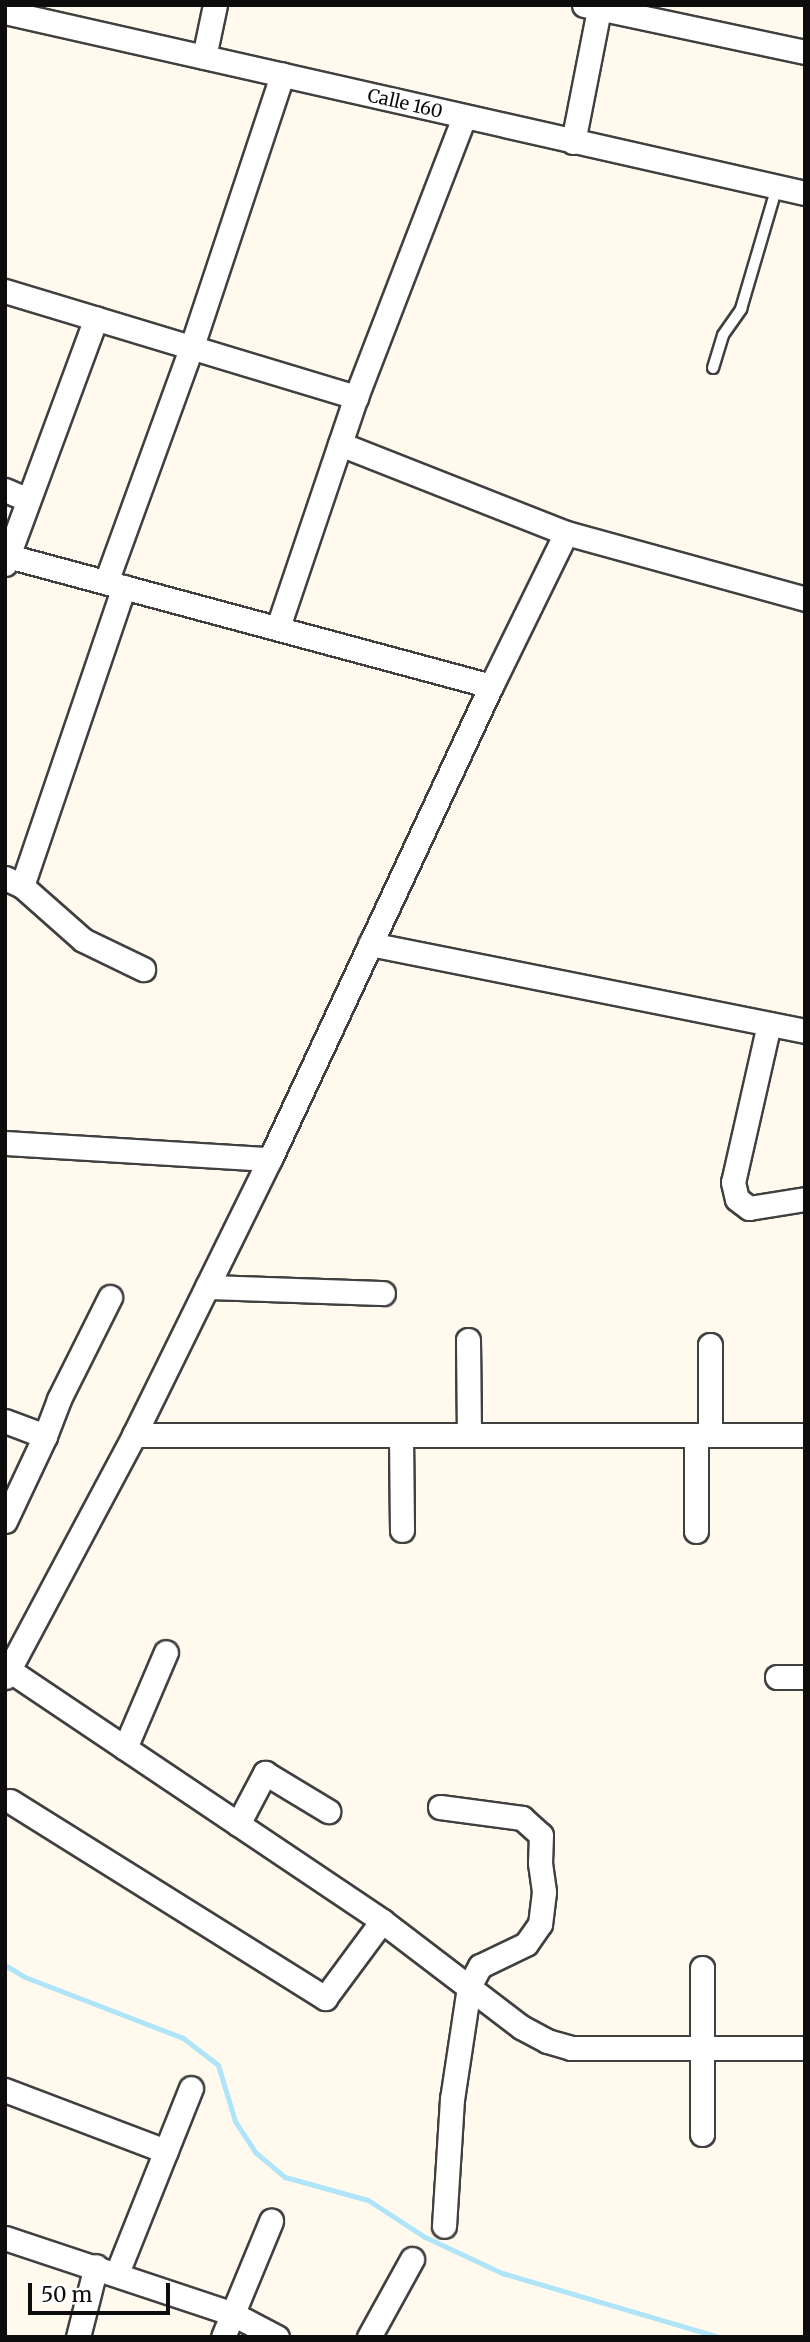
<!DOCTYPE html>
<html>
<head>
<meta charset="utf-8">
<style>
	body { margin:0 }
	#map { position:relative; width:810px; height:2342px; overflow:hidden; background:#fffaed; font-family:Merriweather,serif }
	div>[style] { position:absolute }
	.stream>* { height:5px; margin:-2.5px; padding:0 2.5px; transform-origin:2.5px; border-radius:2.5px; background:#afe4f9 }
	.roads { filter:drop-shadow(2px 0 #404040) drop-shadow(-2px 0 #404040) drop-shadow(0 2px #404040) drop-shadow(0 -2px #404040) }
	.lane>* { height:10px; margin:-5px; padding:0 5px; transform-origin:5px; border-radius:5px; background:#fff }
	.street>* { height:23px; margin:-11.5px; padding:0 11.5px; transform-origin:11.5px; border-radius:11.5px; background:#fff }
	span { translate:-50% -50%; white-space:nowrap; text-align:center; line-height:1.15; -webkit-text-stroke:7px #fff; paint-order:stroke }
	.street-label { font-size:18px; color:#0d0d0d }
	.frame { position:absolute; inset:0; border:7px solid #0d0d0d; pointer-events:none }
	.scale { position:absolute; left:28px; top:2283px; width:142px; height:32px; box-sizing:border-box; border:4px solid #0d0d0d; border-top:0; padding-left:9px; font-size:21px; line-height:24px; white-space:nowrap; color:#0d0d0d; -webkit-text-stroke:5px #fff; paint-order:stroke }
</style>
</head>
<body>
<div id="map">
	<div class="stream">
		<div style="left:5px;top:1965px;width:23px;rotate:31deg"></div>
		<div style="left:25px;top:1977px;width:169px;rotate:21.1deg"></div>
		<div style="left:183px;top:2038px;width:44px;rotate:37.6deg"></div>
		<div style="left:218px;top:2065px;width:59px;rotate:73.1deg"></div>
		<div style="left:235px;top:2121px;width:37px;rotate:57deg"></div>
		<div style="left:255px;top:2152px;width:39px;rotate:40deg"></div>
		<div style="left:285px;top:2177px;width:86px;rotate:15.5deg"></div>
		<div style="left:368px;top:2200px;width:68px;rotate:33deg"></div>
		<div style="left:425px;top:2237px;width:85px;rotate:25.1deg"></div>
		<div style="left:502px;top:2273px;width:226px;rotate:16.4deg"></div>
	</div>
	<div class="roads">
		<div class="lane">
			<div style="left:713px;top:368px;width:34px;rotate:-73deg"></div>
			<div style="left:723px;top:335px;width:32px;rotate:-55deg"></div>
			<div style="left:741px;top:309px;width:127px;rotate:-73.6deg"></div>
		</div>
		<div class="street">
			<div style="left:584px;top:5px;width:226px;rotate:12deg"></div>
			<div style="left:5px;top:12px;width:820px;rotate:12.75deg"></div>
			<div style="left:204px;top:57px;width:53px;rotate:-78.1deg"></div>
			<div style="left:573px;top:142px;width:135px;rotate:-78.9deg"></div>
			<div style="left:5px;top:291px;width:367px;rotate:16.8deg"></div>
			<div style="left:340px;top:444px;width:243px;rotate:21.5deg"></div>
			<div style="left:566px;top:533px;width:248px;rotate:15.4deg"></div>
			<div style="left:5px;top:490px;width:25px;rotate:23deg"></div>
			<div style="left:8px;top:556px;width:500px;rotate:15.06deg"></div>
			<div style="left:5px;top:564px;width:262px;rotate:-69.7deg"></div>
			<div style="left:106px;top:582px;width:251px;rotate:-70deg"></div>
			<div style="left:192px;top:346px;width:286px;rotate:-71.6deg"></div>
			<div style="left:278px;top:627px;width:243px;rotate:-71.3deg"></div>
			<div style="left:356px;top:397px;width:300px;rotate:-68.9deg"></div>
			<div style="left:5px;top:878px;width:19px;rotate:25deg"></div>
			<div style="left:22px;top:886px;width:81px;rotate:41.5deg"></div>
			<div style="left:83px;top:940px;width:67px;rotate:25.8deg"></div>
			<div style="left:22px;top:886px;width:316px;rotate:-71.2deg"></div>
			<div style="left:370px;top:944px;width:444px;rotate:11.3deg"></div>
			<div style="left:769px;top:1024px;width:162px;rotate:102.8deg"></div>
			<div style="left:733px;top:1182px;width:17px;rotate:77deg"></div>
			<div style="left:737px;top:1199px;width:15px;rotate:37deg"></div>
			<div style="left:749px;top:1208px;width:57px;rotate:-9.1deg"></div>
			<div style="left:5px;top:1143px;width:265px;rotate:3.5deg"></div>
			<div style="left:207px;top:1287px;width:176px;rotate:2deg"></div>
			<div style="left:468px;top:1340px;width:95px;rotate:89.4deg"></div>
			<div style="left:710px;top:1345px;width:90px;rotate:90deg"></div>
			<div style="left:5px;top:1421px;width:43px;rotate:20.6deg"></div>
			<div style="left:45px;top:1436px;width:94px;rotate:115.2deg"></div>
			<div style="left:134px;top:1435px;width:671px"></div>
			<div style="left:401px;top:1435px;width:95px;rotate:89.4deg"></div>
			<div style="left:696px;top:1435px;width:96px;rotate:90deg"></div>
			<div style="left:45px;top:1436px;width:40px;rotate:-69deg"></div>
			<div style="left:59px;top:1399px;width:114px;rotate:-63.4deg"></div>
			<div style="left:9px;top:1670px;width:450px;rotate:33.9deg"></div>
			<div style="left:382px;top:1921px;width:175px;rotate:37.3deg"></div>
			<div style="left:521px;top:2027px;width:30px;rotate:28deg"></div>
			<div style="left:547px;top:2041px;width:25px;rotate:16deg"></div>
			<div style="left:571px;top:2048px;width:234px"></div>
			<div style="left:5px;top:1677px;width:274px;rotate:-61.9deg"></div>
			<div style="left:134px;top:1435px;width:308px;rotate:-63.8deg"></div>
			<div style="left:270px;top:1159px;width:522px;rotate:-64.96deg"></div>
			<div style="left:491px;top:686px;width:170px;rotate:-63.9deg"></div>
			<div style="left:777px;top:1677px;width:28px"></div>
			<div style="left:125px;top:1748px;width:104px;rotate:-66.9deg"></div>
			<div style="left:10px;top:1801px;width:372px;rotate:32deg"></div>
			<div style="left:325px;top:1998px;width:96px;rotate:-53.5deg"></div>
			<div style="left:440px;top:1807px;width:83px;rotate:7.6deg"></div>
			<div style="left:522px;top:1818px;width:25px;rotate:42deg"></div>
			<div style="left:541px;top:1835px;width:28px;rotate:92deg"></div>
			<div style="left:540px;top:1863px;width:29px;rotate:82deg"></div>
			<div style="left:544px;top:1892px;width:32px;rotate:97deg"></div>
			<div style="left:540px;top:1924px;width:24px;rotate:125deg"></div>
			<div style="left:526px;top:1944px;width:51px;rotate:154.4deg"></div>
			<div style="left:480px;top:1966px;width:24px;rotate:118deg"></div>
			<div style="left:469px;top:1987px;width:113px;rotate:98.6deg"></div>
			<div style="left:452px;top:2099px;width:127px;rotate:93.6deg"></div>
			<div style="left:238px;top:1824px;width:58px;rotate:-62.1deg"></div>
			<div style="left:265px;top:1773px;width:74px;rotate:31.1deg"></div>
			<div style="left:5px;top:2090px;width:172px;rotate:20.8deg"></div>
			<div style="left:702px;top:2134px;width:166px;rotate:-90deg"></div>
			<div style="left:5px;top:2238px;width:238px;rotate:18.4deg"></div>
			<div style="left:231px;top:2313px;width:52px;rotate:27.6deg"></div>
			<div style="left:117px;top:2273px;width:199px;rotate:-68.2deg"></div>
			<div style="left:78px;top:2337px;width:73px;rotate:-75.8deg"></div>
			<div style="left:223px;top:2337px;width:126px;rotate:-67.5deg"></div>
			<div style="left:369px;top:2337px;width:89px;rotate:-61.1deg"></div>
		</div>
	</div>
	<div class="street-label">
		<span style="left:405px;top:104px;rotate:13deg">Calle 160</span>
	</div>
	<div class="frame"></div>
	<div class="scale">50 m</div>
</div>
</body>
</html>
